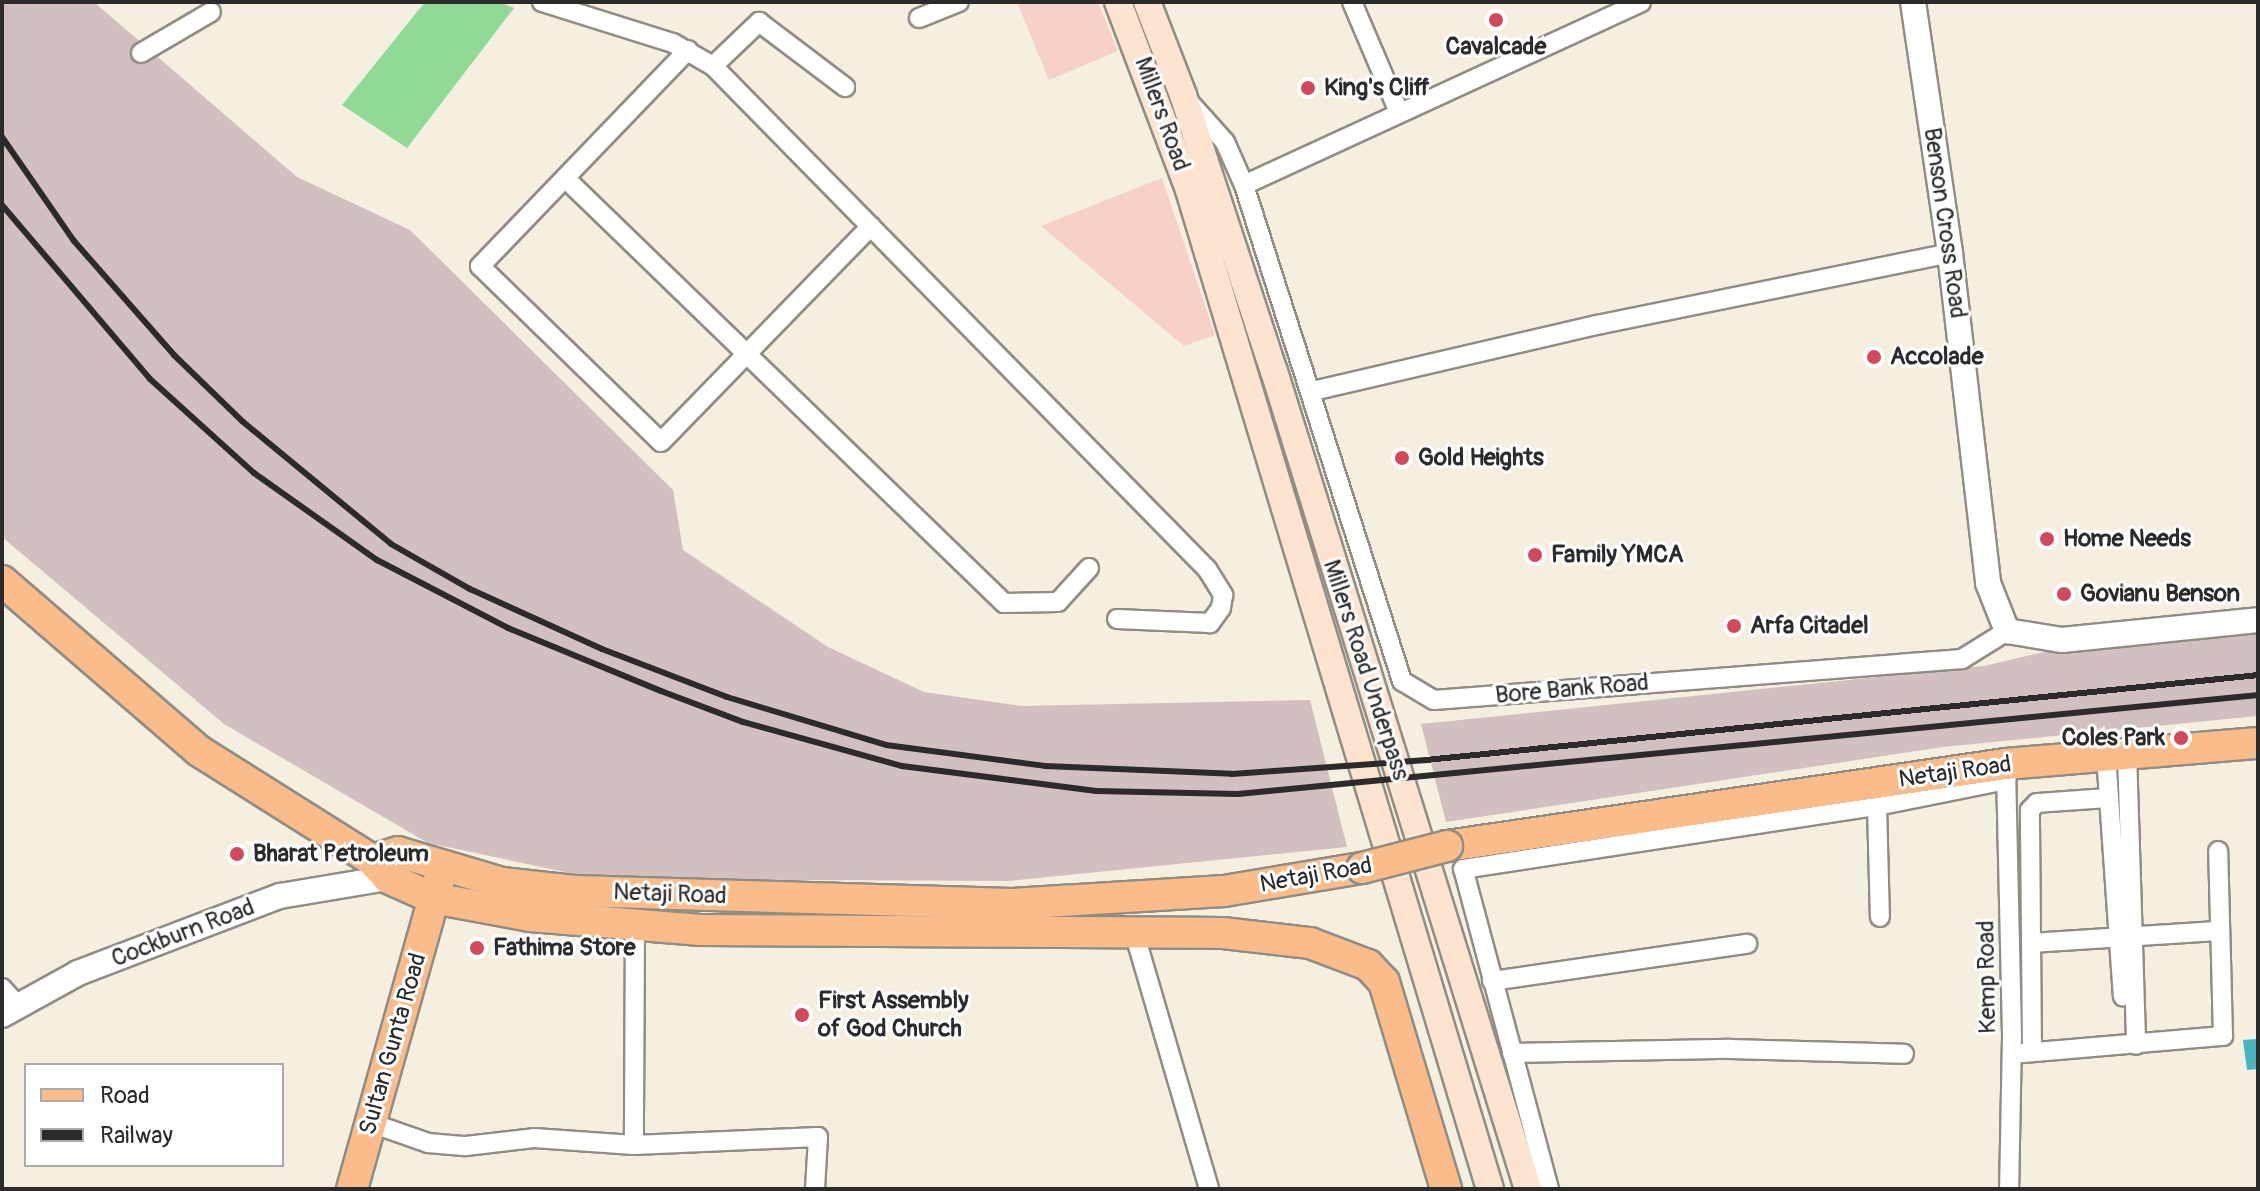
<!DOCTYPE html>
<html>
<head>
<meta charset="utf-8">
<style>
	body { margin:0 }
	#map { position:relative; width:2260px; height:1191px; overflow:hidden; background:#f4efde; font-family:Pangolin,sans-serif }
	div>[style] { position:absolute }
	.built>* { inset:0; background:#f7d1c8 }
	.industrial>* { inset:0; background:#d2bfc0 }
	.green>* { inset:0; background:#90da96 }
	.water>* { inset:0; background:#48b4c5 }
	.roads { filter:drop-shadow(2px 0 #908d84) drop-shadow(-2px 0 #908d84) drop-shadow(0 2px #908d84) drop-shadow(0 -2px #908d84) }
	.minor>* { height:18px; margin:-9px; padding:0 9px; transform-origin:9px; border-radius:9px; background:#fff }
	.tertiary>* { height:24px; margin:-12px; padding:0 12px; transform-origin:12px; border-radius:12px; background:#fff }
	.secondary>* { height:26px; margin:-13px; padding:0 13px; transform-origin:13px; border-radius:13px; background:#fde4d0 }
	.primary>* { height:30px; margin:-15px; padding:0 15px; transform-origin:15px; border-radius:15px; background:#f9bc8a }
	.rail>* { height:6px; margin:-3px; padding:0 3px; transform-origin:3px; border-radius:3px; background:#2b2b2b }
	.bridges { filter:drop-shadow(2px 0 #908d84) drop-shadow(-2px 0 #908d84) drop-shadow(0 2px #908d84) drop-shadow(0 -2px #908d84) }
	.primary-bridge>* { height:30px; margin:-15px; padding:0 15px; transform-origin:15px; border-radius:15px; background:#f9bc8a }
	.dots>* { width:22px; height:22px; translate:-50% -50%; box-sizing:border-box; border:4px solid #fff; border-radius:50% }
	span { translate:-50% -50%; white-space:nowrap; text-align:center; line-height:1.15; -webkit-text-stroke:6px #fff; paint-order:stroke }
	.poi-label { font-size:24px; color:#2b2b2b; font-weight:700 }
	.left { translate:0 -50%; text-align:left }
	.right { translate:-100% -50%; text-align:right }
	.street-label { font-size:24px; color:#2b2b2b }
	.frame { position:absolute; inset:0; border:4px solid #2b2b2b; pointer-events:none }
	.legend { position:absolute; left:24px; top:1063px; width:260px; height:104px; box-sizing:border-box; background:#fff; border:2px solid #aaa; margin:0; padding:10px 14px; list-style:none; font-size:24px; color:#2b2b2b }
	.legend li { display:flex; align-items:center; gap:16px; height:40px }
	.legend b { width:40px; border:2px solid #aaa }
</style>
</head>
<body>
<div id="map">
	<div class="built">
		<div style="clip-path:polygon(1017px 2px,1098px 2px,1118px 51px,1049px 80px)"></div>
		<div style="clip-path:polygon(1162px 178px,1215px 335px,1184px 346px,1041px 226px)"></div>
	</div>
	<div class="industrial">
		<div style="clip-path:polygon(2px 2px,94px 2px,297px 177px,410px 230px,673px 490px,683px 550px,828px 647px,924px 692px,1021px 706px,1310px 700px,1347px 847px,1009px 881px,598px 879px,428px 843px,224px 724px,2px 537px)"></div>
		<div style="clip-path:polygon(2258px 629px,2258px 716px,1943px 747px,1446px 822px,1421px 724px,1984px 666px,2057px 649px)"></div>
	</div>
	<div class="green">
		<div style="clip-path:polygon(425px 2px,499px 2px,514px 8px,407px 148px,342px 105px)"></div>
	</div>
	<div class="water">
		<div style="clip-path:polygon(2258px 1039px,2258px 1069px,2247px 1070px,2243px 1040px)"></div>
	</div>
	<div class="roads">
		<div class="minor">
			<div style="left:542px;top:2px;width:137px;rotate:17.4deg"></div>
			<div style="left:673px;top:43px;width:46px;rotate:29.9deg"></div>
			<div style="left:713px;top:66px;width:705px;rotate:45.52deg"></div>
			<div style="left:1207px;top:569px;width:31px;rotate:58deg"></div>
			<div style="left:1223px;top:595px;width:13px;rotate:99deg"></div>
			<div style="left:1221px;top:608px;width:19px;rotate:126deg"></div>
			<div style="left:1210px;top:623px;width:93px;rotate:-177.5deg"></div>
			<div style="left:1352px;top:2px;width:120px;rotate:66.9deg"></div>
			<div style="left:919px;top:18px;width:43px;rotate:-21.8deg"></div>
			<div style="left:688px;top:50px;width:300px;rotate:133.9deg"></div>
			<div style="left:480px;top:266px;width:252px;rotate:44.2deg"></div>
			<div style="left:661px;top:442px;width:301px;rotate:-45.8deg"></div>
			<div style="left:141px;top:53px;width:81px;rotate:-30.4deg"></div>
			<div style="left:713px;top:66px;width:64px;rotate:-43.7deg"></div>
			<div style="left:759px;top:22px;width:108px;rotate:37.1deg"></div>
			<div style="left:1190px;top:103px;width:52px;rotate:48.1deg"></div>
			<div style="left:1225px;top:142px;width:47px;rotate:66.2deg"></div>
			<div style="left:1244px;top:185px;width:437px;rotate:-24.7deg"></div>
			<div style="left:565px;top:178px;width:611px;rotate:44.07deg"></div>
			<div style="left:1004px;top:603px;width:54px;rotate:-1.1deg"></div>
			<div style="left:1058px;top:602px;width:46px;rotate:-47.6deg"></div>
			<div style="left:1244px;top:185px;width:521px;rotate:72.33deg"></div>
			<div style="left:1402px;top:681px;width:37px;rotate:31deg"></div>
			<div style="left:1434px;top:700px;width:530px;rotate:-4.44deg"></div>
			<div style="left:1962px;top:659px;width:53px;rotate:-31.9deg"></div>
			<div style="left:1313px;top:391px;width:292px;rotate:-13.1deg"></div>
			<div style="left:1597px;top:325px;width:360px;rotate:-11.5deg"></div>
			<div style="left:2127px;top:753px;width:292px;rotate:88.2deg"></div>
			<div style="left:2106px;top:755px;width:242px;rotate:86deg"></div>
			<div style="left:2006px;top:770px;width:268px;rotate:88.7deg"></div>
			<div style="left:2012px;top:1038px;width:151px;rotate:91.1deg"></div>
			<div style="left:1877px;top:806px;width:111px;rotate:88.5deg"></div>
			<div style="left:635px;top:927px;width:218px;rotate:90.3deg"></div>
			<div style="left:634px;top:1145px;width:184px;rotate:-2.5deg"></div>
			<div style="left:818px;top:1137px;width:52px;rotate:93.3deg"></div>
			<div style="left:1134px;top:932px;width:268px;rotate:73.7deg"></div>
			<div style="left:2032px;top:943px;width:188px;rotate:-3.7deg"></div>
			<div style="left:1492px;top:981px;width:258px;rotate:-8.3deg"></div>
			<div style="left:2px;top:988px;width:24px;rotate:48deg"></div>
			<div style="left:2032px;top:1052px;width:242px;rotate:-90.5deg"></div>
			<div style="left:2030px;top:810px;width:10px;rotate:-45deg"></div>
			<div style="left:2037px;top:803px;width:72px;rotate:-4deg"></div>
			<div style="left:1512px;top:1053px;width:218px;rotate:-1.1deg"></div>
			<div style="left:1730px;top:1049px;width:174px;rotate:1.6deg"></div>
			<div style="left:2012px;top:1054px;width:212px;rotate:-4.9deg"></div>
			<div style="left:2223px;top:1036px;width:185px;rotate:-91.5deg"></div>
			<div style="left:371px;top:1123px;width:60px;rotate:19.3deg"></div>
			<div style="left:428px;top:1143px;width:38px;rotate:5deg"></div>
			<div style="left:466px;top:1146px;width:68px;rotate:-6.7deg"></div>
			<div style="left:534px;top:1138px;width:100px;rotate:4deg"></div>
			<div style="left:1549px;top:1189px;width:331px;rotate:-105deg"></div>
			<div style="left:1463px;top:869px;width:419px;rotate:-8.7deg"></div>
			<div style="left:1877px;top:806px;width:132px;rotate:-11.4deg"></div>
		</div>
		<div class="tertiary">
			<div style="left:1913px;top:2px;width:254px;rotate:81.6deg"></div>
			<div style="left:1950px;top:253px;width:332px;rotate:83.4deg"></div>
			<div style="left:1988px;top:583px;width:52px;rotate:68.4deg"></div>
			<div style="left:2007px;top:631px;width:56px;rotate:9.3deg"></div>
			<div style="left:2062px;top:640px;width:197px;rotate:-5.8deg"></div>
			<div style="left:2px;top:1015px;width:87px;rotate:-28.9deg"></div>
			<div style="left:78px;top:973px;width:216px;rotate:-20.9deg"></div>
			<div style="left:280px;top:896px;width:109px;rotate:-9.5deg"></div>
			<div style="left:388px;top:878px;width:13px;rotate:-67deg"></div>
		</div>
		<div class="secondary">
			<div style="left:1118px;top:2px;width:201px;rotate:69.3deg"></div>
			<div style="left:1189px;top:190px;width:1043px;rotate:73.23deg"></div>
			<div style="left:1147px;top:2px;width:100px;rotate:68.8deg"></div>
			<div style="left:1183px;top:95px;width:291px;rotate:71.8deg"></div>
			<div style="left:1274px;top:371px;width:857px;rotate:72.75deg"></div>
		</div>
		<div class="primary">
			<div style="left:2px;top:581px;width:260px;rotate:40.8deg"></div>
			<div style="left:199px;top:751px;width:204px;rotate:32.2deg"></div>
			<div style="left:372px;top:860px;width:24px;rotate:48deg"></div>
			<div style="left:388px;top:878px;width:49px;rotate:24deg"></div>
			<div style="left:433px;top:898px;width:99px;rotate:10.5deg"></div>
			<div style="left:530px;top:916px;width:171px;rotate:4.7deg"></div>
			<div style="left:700px;top:930px;width:523px;rotate:0.33deg"></div>
			<div style="left:1223px;top:933px;width:88px;rotate:6.6deg"></div>
			<div style="left:1310px;top:943px;width:62px;rotate:20.8deg"></div>
			<div style="left:1368px;top:965px;width:23px;rotate:47deg"></div>
			<div style="left:1384px;top:982px;width:216px;rotate:73.3deg"></div>
			<div style="left:1447px;top:846px;width:565px;rotate:-8.35deg"></div>
			<div style="left:2006px;top:764px;width:253px;rotate:-4.8deg"></div>
			<div style="left:372px;top:860px;width:27px;rotate:-17deg"></div>
			<div style="left:398px;top:852px;width:109px;rotate:16.6deg"></div>
			<div style="left:502px;top:883px;width:73px;rotate:6.3deg"></div>
			<div style="left:575px;top:891px;width:437px;rotate:1.7deg"></div>
			<div style="left:1012px;top:904px;width:212px;rotate:-3.5deg"></div>
			<div style="left:1224px;top:891px;width:140px;rotate:-9.5deg"></div>
			<div style="left:352px;top:1189px;width:322px;rotate:-74.3deg"></div>
		</div>
	</div>
	<div class="rail">
		<div style="left:2px;top:137px;width:126px;rotate:55.3deg"></div>
		<div style="left:74px;top:241px;width:152px;rotate:48.7deg"></div>
		<div style="left:174px;top:355px;width:95px;rotate:44.1deg"></div>
		<div style="left:242px;top:421px;width:193px;rotate:39.5deg"></div>
		<div style="left:391px;top:544px;width:91px;rotate:29.7deg"></div>
		<div style="left:470px;top:589px;width:145px;rotate:24.4deg"></div>
		<div style="left:602px;top:649px;width:134px;rotate:21deg"></div>
		<div style="left:727px;top:697px;width:166px;rotate:16.8deg"></div>
		<div style="left:886px;top:745px;width:160px;rotate:7.5deg"></div>
		<div style="left:1045px;top:766px;width:187px;rotate:2.4deg"></div>
		<div style="left:1232px;top:774px;width:195px;rotate:-4.1deg"></div>
		<div style="left:1426px;top:760px;width:836px;rotate:-5.83deg"></div>
		<div style="left:2px;top:205px;width:228px;rotate:49.6deg"></div>
		<div style="left:150px;top:379px;width:140px;rotate:42.1deg"></div>
		<div style="left:254px;top:473px;width:151px;rotate:35.3deg"></div>
		<div style="left:377px;top:560px;width:148px;rotate:27.4deg"></div>
		<div style="left:508px;top:628px;width:165px;rotate:22.4deg"></div>
		<div style="left:661px;top:691px;width:88px;rotate:20.7deg"></div>
		<div style="left:743px;top:722px;width:165px;rotate:15.5deg"></div>
		<div style="left:902px;top:766px;width:196px;rotate:7.3deg"></div>
		<div style="left:1096px;top:791px;width:142px;rotate:1.2deg"></div>
		<div style="left:1238px;top:794px;width:1025px;rotate:-5.54deg"></div>
	</div>
	<div class="bridges">
		<div class="primary-bridge">
			<div style="left:1362px;top:868px;width:88px;rotate:-14.5deg"></div>
		</div>
	</div>
	<div class="dots">
		<div style="left:1496px;top:20px;background:#d1495b"></div>
		<div style="left:1308px;top:88px;background:#d1495b"></div>
		<div style="left:1874px;top:357px;background:#d1495b"></div>
		<div style="left:1402px;top:458px;background:#d1495b"></div>
		<div style="left:2047px;top:539px;background:#d1495b"></div>
		<div style="left:1535px;top:555px;background:#d1495b"></div>
		<div style="left:2064px;top:594px;background:#d1495b"></div>
		<div style="left:1734px;top:626px;background:#d1495b"></div>
		<div style="left:2181px;top:738px;background:#d1495b"></div>
		<div style="left:237px;top:854px;background:#d1495b"></div>
		<div style="left:477px;top:948px;background:#d1495b"></div>
		<div style="left:802px;top:1015px;background:#d1495b"></div>
	</div>
	<div class="poi-label">
		<span style="left:1496px;top:47px">Cavalcade</span>
		<span class="left" style="left:1324px;top:88px">King's Cliff</span>
		<span class="left" style="left:1890px;top:357px">Accolade</span>
		<span class="left" style="left:1418px;top:458px">Gold Heights</span>
		<span class="left" style="left:2063px;top:539px">Home Needs</span>
		<span class="left" style="left:1551px;top:555px">Family YMCA</span>
		<span class="left" style="left:2080px;top:594px">Govianu Benson</span>
		<span class="left" style="left:1750px;top:626px">Arfa Citadel</span>
		<span class="right" style="left:2165px;top:738px">Coles Park</span>
		<span class="left" style="left:253px;top:854px">Bharat Petroleum</span>
		<span class="left" style="left:493px;top:948px">Fathima Store</span>
		<span class="left" style="left:818px;top:1015px">First Assembly<br>of God Church</span>
	</div>
	<div class="street-label">
		<span style="left:1162px;top:114px;rotate:70deg">Millers Road</span>
		<span style="left:1945px;top:223px;rotate:82deg">Benson Cross Road</span>
		<span style="left:1366px;top:670px;rotate:72deg">Millers Road Underpass</span>
		<span style="left:1572px;top:689px;rotate:-5deg">Bore Bank Road</span>
		<span style="left:1955px;top:772px;rotate:-8deg">Netaji Road</span>
		<span style="left:1316px;top:875px;rotate:-10deg">Netaji Road</span>
		<span style="left:670px;top:894px;rotate:2deg">Netaji Road</span>
		<span style="left:183px;top:933px;rotate:-21deg">Cockburn Road</span>
		<span style="left:1987px;top:977px;rotate:-91deg">Kemp Road</span>
		<span style="left:393px;top:1044px;rotate:-74deg">Sultan Gunta Road</span>
	</div>
	<div class="frame"></div>
	<ul class="legend">
	<li><b style="height:10px;background:#f9bc8a"></b>Road</li>
	<li><b style="height:10px;background:#2b2b2b"></b>Railway</li>
	</ul>
</div>
</body>
</html>
